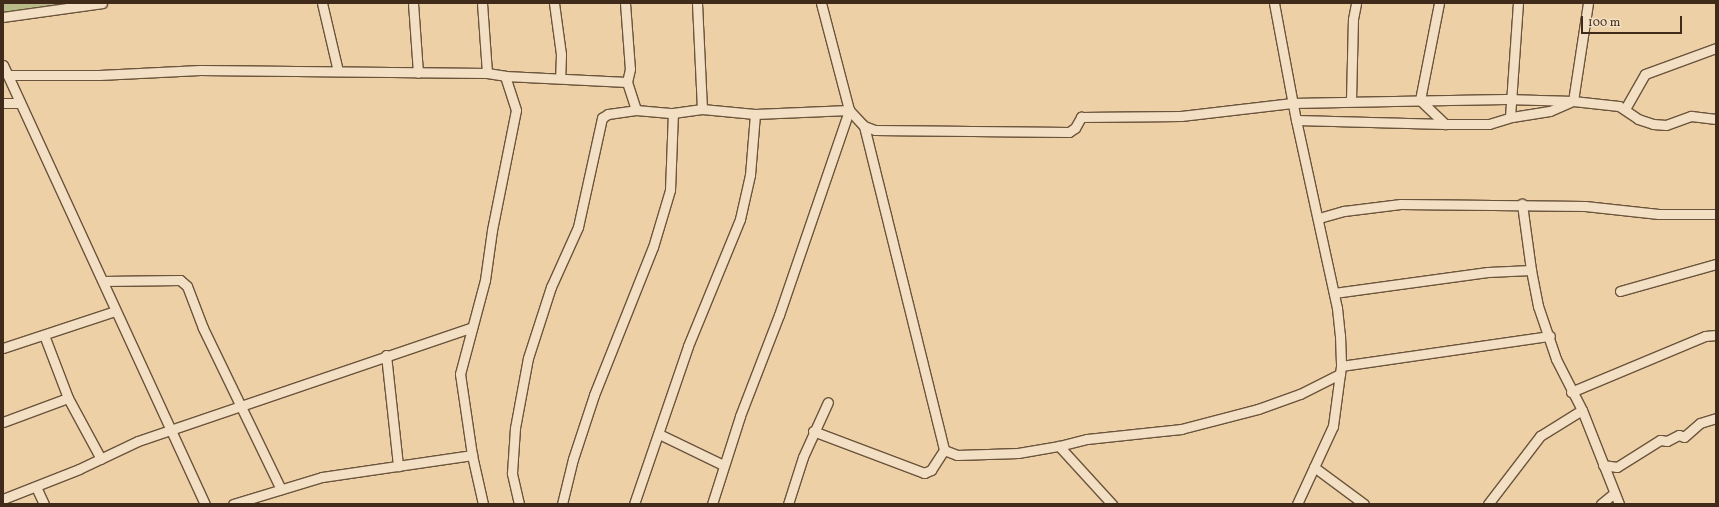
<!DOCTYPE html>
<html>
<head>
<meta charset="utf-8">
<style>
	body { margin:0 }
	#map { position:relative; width:1719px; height:507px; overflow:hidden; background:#edd0a5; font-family:Vollkorn,serif }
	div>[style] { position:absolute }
	.green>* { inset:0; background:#b8bb87 }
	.roads { filter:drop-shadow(1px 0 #6b543c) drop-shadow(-1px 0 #6b543c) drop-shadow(0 1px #6b543c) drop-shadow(0 -1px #6b543c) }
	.minor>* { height:9px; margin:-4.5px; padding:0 4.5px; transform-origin:4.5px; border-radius:4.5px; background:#f3e0c4 }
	span { translate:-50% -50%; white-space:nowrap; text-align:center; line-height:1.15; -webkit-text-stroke:3px #f3e0c4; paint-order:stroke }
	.frame { position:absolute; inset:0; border:4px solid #402a19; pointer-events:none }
	.scale { position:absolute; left:1581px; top:16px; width:101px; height:18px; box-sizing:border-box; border:2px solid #402a19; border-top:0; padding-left:5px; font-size:12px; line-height:14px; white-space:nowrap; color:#402a19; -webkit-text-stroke:3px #f3e0c4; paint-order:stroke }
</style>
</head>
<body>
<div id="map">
	<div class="green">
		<div style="clip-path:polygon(3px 3px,108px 3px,3px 19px)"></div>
	</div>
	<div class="roads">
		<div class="minor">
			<div style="left:322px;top:3px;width:70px;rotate:76.8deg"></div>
			<div style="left:413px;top:3px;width:70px;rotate:85.9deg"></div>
			<div style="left:482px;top:3px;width:70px;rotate:85.9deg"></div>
			<div style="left:554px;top:3px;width:51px;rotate:82.2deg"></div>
			<div style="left:561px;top:54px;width:24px;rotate:92deg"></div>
			<div style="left:625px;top:3px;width:66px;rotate:85.7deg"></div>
			<div style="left:630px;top:69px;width:13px;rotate:103deg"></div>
			<div style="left:697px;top:3px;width:106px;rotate:87.3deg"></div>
			<div style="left:821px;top:3px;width:111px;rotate:75.3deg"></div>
			<div style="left:849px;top:110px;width:22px;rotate:47deg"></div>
			<div style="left:864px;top:126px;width:12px;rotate:20deg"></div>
			<div style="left:875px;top:130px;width:194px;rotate:0.6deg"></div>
			<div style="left:1069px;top:132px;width:7px;rotate:-34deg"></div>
			<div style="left:1075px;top:128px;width:13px;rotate:-61deg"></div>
			<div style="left:1081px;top:117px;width:100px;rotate:-0.6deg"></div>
			<div style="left:1181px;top:116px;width:112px;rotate:-6.7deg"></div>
			<div style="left:1292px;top:103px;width:214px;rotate:-1.1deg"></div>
			<div style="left:1506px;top:99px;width:67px;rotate:1.7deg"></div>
			<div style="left:1274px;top:3px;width:119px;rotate:79.4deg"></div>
			<div style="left:1296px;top:120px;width:192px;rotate:77.7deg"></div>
			<div style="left:1337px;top:308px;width:27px;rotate:84deg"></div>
			<div style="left:1340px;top:335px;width:31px;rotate:88deg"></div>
			<div style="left:1341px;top:366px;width:61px;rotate:97.6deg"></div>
			<div style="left:1333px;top:426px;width:86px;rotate:114.8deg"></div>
			<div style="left:1439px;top:3px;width:99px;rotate:101.1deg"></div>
			<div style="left:1420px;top:100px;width:35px;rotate:44deg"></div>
			<div style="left:1445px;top:124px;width:44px"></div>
			<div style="left:1489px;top:124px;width:24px;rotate:-17deg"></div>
			<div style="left:1512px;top:117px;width:38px;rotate:-9deg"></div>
			<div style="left:1550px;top:111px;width:22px;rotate:-24deg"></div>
			<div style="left:1588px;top:3px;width:99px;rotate:98.7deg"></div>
			<div style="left:1573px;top:101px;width:46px;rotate:6.2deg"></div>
			<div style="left:1619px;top:106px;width:23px;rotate:34deg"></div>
			<div style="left:1638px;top:119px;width:16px;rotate:18deg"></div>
			<div style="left:1653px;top:124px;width:13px;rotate:4deg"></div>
			<div style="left:1666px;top:125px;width:27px;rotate:-20deg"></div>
			<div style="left:1691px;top:116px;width:25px;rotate:7deg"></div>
			<div style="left:3px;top:17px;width:100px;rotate:-8deg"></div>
			<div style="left:3px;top:65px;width:483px;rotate:65.3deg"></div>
			<div style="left:8px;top:75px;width:91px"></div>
			<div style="left:99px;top:75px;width:101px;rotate:-2.8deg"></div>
			<div style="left:200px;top:70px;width:287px;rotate:0.6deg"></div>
			<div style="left:487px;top:73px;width:18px;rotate:9deg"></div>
			<div style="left:505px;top:76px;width:122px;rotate:2.8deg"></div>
			<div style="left:627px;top:82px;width:29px;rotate:72deg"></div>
			<div style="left:636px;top:110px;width:37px;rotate:5deg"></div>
			<div style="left:673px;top:113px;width:29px;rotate:-8deg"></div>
			<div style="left:702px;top:109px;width:53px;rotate:5.4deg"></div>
			<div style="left:755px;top:114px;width:94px;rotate:-2.4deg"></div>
			<div style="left:1351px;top:100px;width:81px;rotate:-88.6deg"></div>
			<div style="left:1353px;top:19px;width:16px;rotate:-79deg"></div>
			<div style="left:3px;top:103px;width:17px"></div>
			<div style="left:1625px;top:109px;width:40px;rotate:-60.3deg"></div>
			<div style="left:1645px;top:74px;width:76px;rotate:-20.1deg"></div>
			<div style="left:1510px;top:117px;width:114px;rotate:-86deg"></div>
			<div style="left:1296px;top:120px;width:149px;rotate:1.5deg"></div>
			<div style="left:864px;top:126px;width:334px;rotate:76.1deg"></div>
			<div style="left:1319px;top:218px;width:26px;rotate:-16deg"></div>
			<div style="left:1344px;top:211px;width:57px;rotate:-7deg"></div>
			<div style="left:1401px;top:204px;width:184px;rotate:0.6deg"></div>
			<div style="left:1585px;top:206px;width:74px;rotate:6.2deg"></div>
			<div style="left:1659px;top:214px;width:57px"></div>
			<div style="left:1531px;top:270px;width:37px;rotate:79deg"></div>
			<div style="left:1538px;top:306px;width:56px;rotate:71.2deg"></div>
			<div style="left:1556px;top:359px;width:57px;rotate:63deg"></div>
			<div style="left:1582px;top:410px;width:101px;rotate:68.5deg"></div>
			<div style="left:103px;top:281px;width:77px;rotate:-0.7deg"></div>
			<div style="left:180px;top:280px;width:9px;rotate:41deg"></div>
			<div style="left:187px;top:286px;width:45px;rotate:69.1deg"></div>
			<div style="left:203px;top:328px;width:179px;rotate:64.2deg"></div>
			<div style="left:1620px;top:291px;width:100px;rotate:-15.7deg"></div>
			<div style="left:1334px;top:293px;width:155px;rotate:-7.8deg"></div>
			<div style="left:1488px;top:272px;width:43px;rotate:-2.7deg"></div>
			<div style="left:1531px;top:270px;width:67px;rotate:-97.8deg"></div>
			<div style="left:44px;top:335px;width:67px;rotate:69.1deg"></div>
			<div style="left:68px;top:398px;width:69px;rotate:61.6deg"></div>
			<div style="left:3px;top:348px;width:118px;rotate:-18.3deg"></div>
			<div style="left:386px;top:355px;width:112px;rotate:83.8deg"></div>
			<div style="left:1341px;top:366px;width:211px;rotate:-8.2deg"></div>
			<div style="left:1571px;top:392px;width:145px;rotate:-22.7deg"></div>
			<div style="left:1705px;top:336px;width:11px;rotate:-5deg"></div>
			<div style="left:3px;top:422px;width:69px;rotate:-20.3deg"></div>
			<div style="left:813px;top:431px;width:119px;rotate:20.7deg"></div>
			<div style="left:924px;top:473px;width:8px;rotate:-23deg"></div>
			<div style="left:931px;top:470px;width:24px;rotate:-57deg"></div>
			<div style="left:944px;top:450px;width:14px;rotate:21deg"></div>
			<div style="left:957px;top:455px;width:61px;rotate:-1.9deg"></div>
			<div style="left:1018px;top:453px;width:42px;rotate:-9.7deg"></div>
			<div style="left:1059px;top:446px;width:29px;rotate:-14deg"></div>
			<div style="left:1087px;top:439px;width:95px;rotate:-6.1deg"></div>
			<div style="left:1181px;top:429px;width:80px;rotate:-14.6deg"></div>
			<div style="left:1258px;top:409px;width:45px;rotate:-19.7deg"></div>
			<div style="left:1300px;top:394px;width:45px;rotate:-26.6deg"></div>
			<div style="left:659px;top:434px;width:71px;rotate:25.8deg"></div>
			<div style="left:1059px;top:446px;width:79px;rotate:47.6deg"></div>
			<div style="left:1603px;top:465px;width:14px;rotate:8deg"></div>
			<div style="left:1617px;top:467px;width:51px;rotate:-32.1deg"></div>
			<div style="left:1660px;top:440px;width:7px;rotate:8deg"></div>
			<div style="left:1667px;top:441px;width:13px;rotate:-27deg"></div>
			<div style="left:1679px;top:435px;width:5px;rotate:22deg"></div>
			<div style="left:1684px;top:437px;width:21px;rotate:-41deg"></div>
			<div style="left:1700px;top:423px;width:17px;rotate:-17deg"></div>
			<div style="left:1314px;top:467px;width:62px;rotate:36.5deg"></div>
			<div style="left:36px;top:487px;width:19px;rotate:65deg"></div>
			<div style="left:3px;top:499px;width:82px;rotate:-21.5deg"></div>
			<div style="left:79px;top:469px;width:65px;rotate:-25.4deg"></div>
			<div style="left:138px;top:441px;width:353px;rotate:-18.8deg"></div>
			<div style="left:233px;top:504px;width:93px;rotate:-16.9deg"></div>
			<div style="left:322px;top:477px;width:152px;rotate:-8.3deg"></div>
			<div style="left:483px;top:504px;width:50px;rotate:-102.7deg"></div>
			<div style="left:472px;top:455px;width:82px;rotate:-98.4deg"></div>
			<div style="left:460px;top:374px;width:97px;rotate:-75.1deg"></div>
			<div style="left:485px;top:280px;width:50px;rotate:-82deg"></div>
			<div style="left:492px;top:230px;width:122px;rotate:-78.7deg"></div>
			<div style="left:516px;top:110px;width:36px;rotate:-108deg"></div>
			<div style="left:519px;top:504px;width:32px;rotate:-103deg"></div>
			<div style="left:512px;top:473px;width:45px;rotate:-86.2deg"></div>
			<div style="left:515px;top:428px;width:71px;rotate:-79.5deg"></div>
			<div style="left:528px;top:358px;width:75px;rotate:-72.1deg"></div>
			<div style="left:551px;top:287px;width:66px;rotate:-65.8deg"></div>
			<div style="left:578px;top:227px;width:112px;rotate:-77.6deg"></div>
			<div style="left:602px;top:118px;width:7px;rotate:-34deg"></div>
			<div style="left:608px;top:114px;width:28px;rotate:-8deg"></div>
			<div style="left:562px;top:504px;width:46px;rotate:-76.3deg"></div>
			<div style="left:573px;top:459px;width:67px;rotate:-71.8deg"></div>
			<div style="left:594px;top:395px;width:159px;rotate:-68.3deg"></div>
			<div style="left:653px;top:247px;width:59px;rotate:-73.4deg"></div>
			<div style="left:670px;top:190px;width:77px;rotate:-87.8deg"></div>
			<div style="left:634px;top:504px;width:167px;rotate:-71.1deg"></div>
			<div style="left:688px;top:346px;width:137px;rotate:-67.7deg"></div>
			<div style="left:740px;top:219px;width:45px;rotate:-77.2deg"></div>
			<div style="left:750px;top:175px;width:61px;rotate:-85.3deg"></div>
			<div style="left:712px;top:504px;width:92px;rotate:-72.3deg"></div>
			<div style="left:740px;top:416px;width:108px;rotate:-68.9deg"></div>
			<div style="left:779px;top:315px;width:217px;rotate:-71.1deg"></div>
			<div style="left:788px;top:504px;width:49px;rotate:-72.3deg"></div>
			<div style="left:803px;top:457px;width:60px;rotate:-65.6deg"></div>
			<div style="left:1488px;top:504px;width:86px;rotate:-52.6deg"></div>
			<div style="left:1540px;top:436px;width:49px;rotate:-31.8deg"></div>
			<div style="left:1601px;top:504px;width:17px;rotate:-40deg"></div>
		</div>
	</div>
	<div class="frame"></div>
	<div class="scale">100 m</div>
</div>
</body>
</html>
